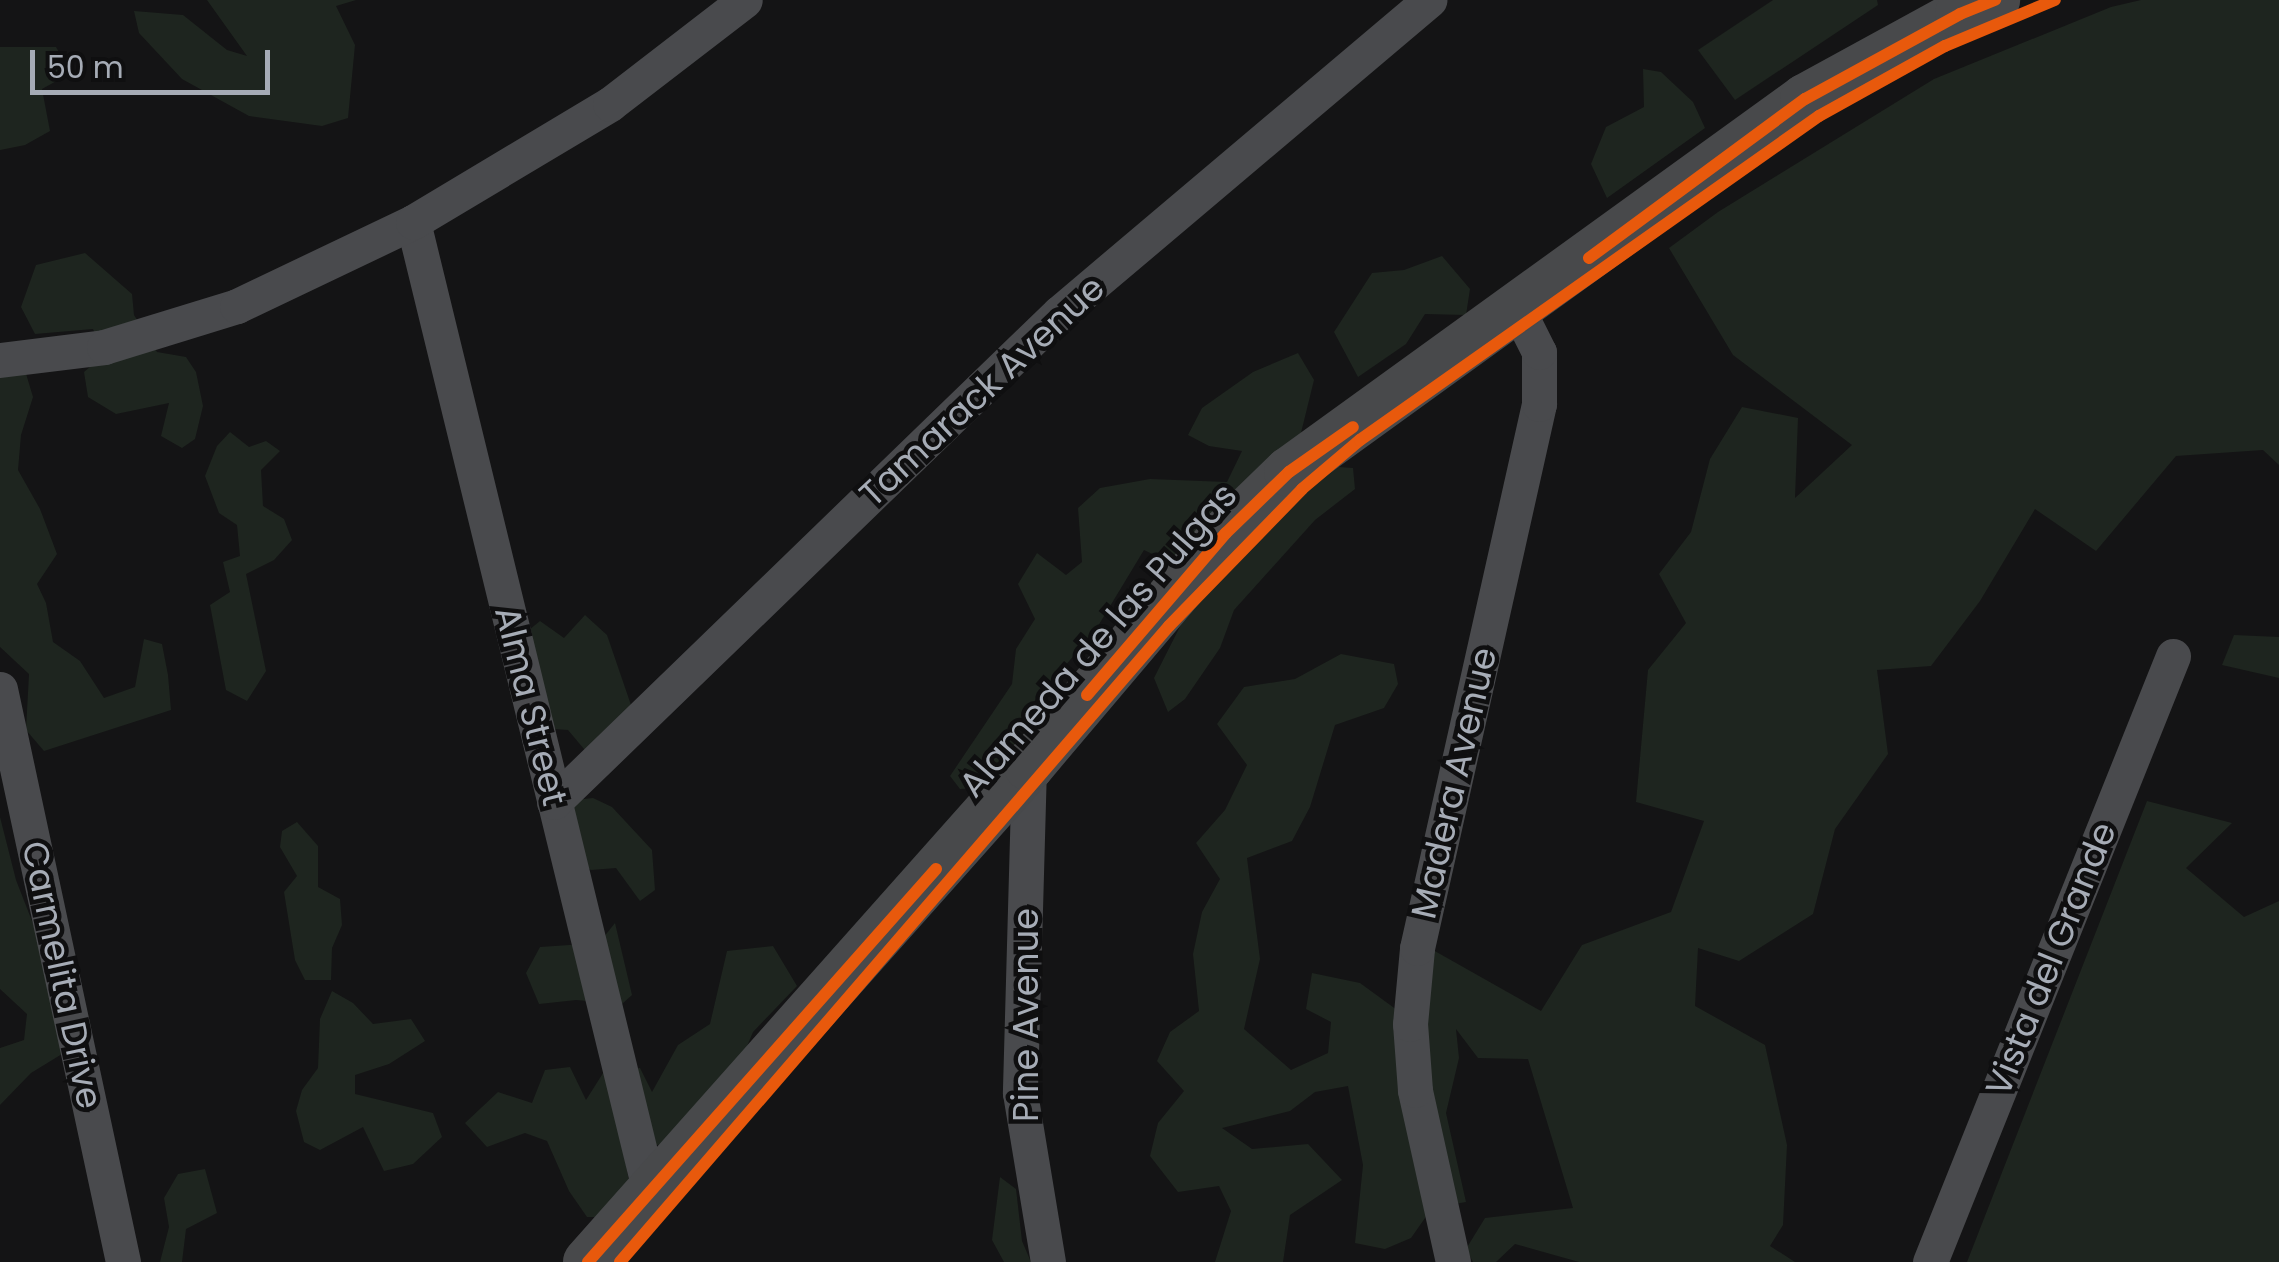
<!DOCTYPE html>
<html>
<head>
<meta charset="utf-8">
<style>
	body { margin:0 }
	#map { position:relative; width:2279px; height:1262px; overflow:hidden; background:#141415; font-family:Poppins,sans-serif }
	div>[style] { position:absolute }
	.green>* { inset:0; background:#1e251f }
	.street>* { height:35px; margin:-17.5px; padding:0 17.5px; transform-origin:17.5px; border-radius:17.5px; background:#494a4d }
	.secondary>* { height:50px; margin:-25px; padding:0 25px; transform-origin:25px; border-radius:25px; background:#48494b }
	.cycleway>* { height:12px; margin:-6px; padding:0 6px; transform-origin:6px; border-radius:6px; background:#e8590c }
	span { translate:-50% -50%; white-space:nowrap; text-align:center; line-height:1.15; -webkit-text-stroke:9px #0f0f10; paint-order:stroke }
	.street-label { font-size:35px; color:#a6acb6 }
	.scale { position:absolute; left:30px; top:50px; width:240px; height:45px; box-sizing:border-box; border:5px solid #a6acb6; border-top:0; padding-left:12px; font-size:30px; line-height:35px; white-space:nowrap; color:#a6acb6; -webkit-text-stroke:8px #0f0f10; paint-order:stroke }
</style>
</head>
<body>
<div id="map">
	<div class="green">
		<div style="clip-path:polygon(207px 0,356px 0,336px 6px,355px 45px,348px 118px,322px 126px,249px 116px,182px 79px,139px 33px,134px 11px,183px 15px,227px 50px,247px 56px)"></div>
		<div style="clip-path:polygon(1773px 0,1877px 0,1878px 5px,1735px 100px,1698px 50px)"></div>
		<div style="clip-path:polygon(2141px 0,2279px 0,2279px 465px,2263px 450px,2176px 456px,2096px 551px,2035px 509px,1980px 601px,1931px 666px,1877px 670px,1888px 754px,1835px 829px,1813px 914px,1739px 961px,1698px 948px,1695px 1006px,1765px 1045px,1787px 1145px,1783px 1225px,1770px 1246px,1795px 1262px,1579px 1262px,1515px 1244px,1496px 1262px,1473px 1262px,1466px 1249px,1485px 1218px,1573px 1208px,1528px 1059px,1478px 1058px,1456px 1029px,1459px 1058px,1446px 1113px,1466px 1202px,1432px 1208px,1411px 1238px,1385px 1249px,1355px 1243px,1363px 1165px,1348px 1086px,1315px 1092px,1290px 1111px,1222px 1128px,1252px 1149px,1308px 1144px,1342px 1180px,1290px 1215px,1283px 1262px,1215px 1262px,1231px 1211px,1219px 1186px,1178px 1192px,1150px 1156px,1158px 1123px,1184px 1091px,1157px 1061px,1170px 1032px,1199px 1011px,1193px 954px,1202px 912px,1220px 879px,1196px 843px,1225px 810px,1247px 765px,1217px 724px,1244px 687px,1295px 679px,1341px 654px,1394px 664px,1398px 684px,1384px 708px,1335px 725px,1310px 807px,1292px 841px,1247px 858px,1260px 959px,1244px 1029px,1291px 1070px,1328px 1053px,1331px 1022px,1306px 1009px,1312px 973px,1360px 983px,1397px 1010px,1433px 950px,1541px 1011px,1582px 945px,1671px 912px,1704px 821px,1636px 802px,1648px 670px,1686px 623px,1659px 574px,1691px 532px,1710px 459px,1742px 407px,1798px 418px,1795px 498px,1852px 445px,1733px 355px,1669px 248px,1718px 212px,1934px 79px,2111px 7px)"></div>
		<div style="clip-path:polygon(0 47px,56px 47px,71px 73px,42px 89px,50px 131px,25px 145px,0 150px)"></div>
		<div style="clip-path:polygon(1643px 69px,1661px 72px,1693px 102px,1705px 128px,1607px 198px,1591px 164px,1606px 127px,1644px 107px)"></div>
		<div style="clip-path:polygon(85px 253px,132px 294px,134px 315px,157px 352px,186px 357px,196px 372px,203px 406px,195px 439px,182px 448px,161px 436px,169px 403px,116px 414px,88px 397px,84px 372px,104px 355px,93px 329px,35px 334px,21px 307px,36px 265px)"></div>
		<div style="clip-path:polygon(1442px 256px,1470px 289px,1466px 315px,1425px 314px,1406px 344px,1358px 377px,1334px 332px,1372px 273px,1404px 270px)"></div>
		<div style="clip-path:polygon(1298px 353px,1314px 380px,1299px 441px,1325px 466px,1353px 468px,1355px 489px,1315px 520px,1234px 610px,1220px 648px,1185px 699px,1168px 712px,1154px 678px,1204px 579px,1144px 550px,1095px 631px,1027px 710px,1013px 748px,978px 788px,960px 789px,950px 776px,1012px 684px,1016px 649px,1035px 619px,1018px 584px,1037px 553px,1066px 575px,1082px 562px,1078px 508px,1100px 488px,1150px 479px,1227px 482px,1242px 451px,1209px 446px,1188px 435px,1202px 408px,1253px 372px)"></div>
		<div style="clip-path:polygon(0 366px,24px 367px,33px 397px,21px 435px,18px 470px,40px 509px,57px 554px,37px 584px,46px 603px,53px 642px,80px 661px,104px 698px,135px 687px,144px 639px,162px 644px,168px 675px,171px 710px,44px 751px,26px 730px,29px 674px,0 647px)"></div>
		<div style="clip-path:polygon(230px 432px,249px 447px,266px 441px,280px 451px,261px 470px,263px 506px,284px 519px,292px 540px,274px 560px,246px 574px,266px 671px,247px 701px,226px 690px,210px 605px,230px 592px,223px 562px,240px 556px,237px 525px,219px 513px,205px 476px,217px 446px)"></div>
		<div style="clip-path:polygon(585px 615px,607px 635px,631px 705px,589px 755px,568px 730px,541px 728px,529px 630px,540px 621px,564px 638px)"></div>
		<div style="clip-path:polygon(2234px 635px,2279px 637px,2279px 678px,2222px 665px)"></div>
		<div style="clip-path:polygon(593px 798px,612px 807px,652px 850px,655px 890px,640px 901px,616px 868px,591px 870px,562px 856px,575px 800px)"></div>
		<div style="clip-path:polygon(2147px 801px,2232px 823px,2186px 868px,2244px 917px,2279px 901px,2279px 1262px,1967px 1262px)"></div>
		<div style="clip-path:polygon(0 817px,16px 880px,46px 957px,62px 1054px,31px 1073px,0 1105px,0 1048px,24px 1040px,27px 1014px,0 989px)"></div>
		<div style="clip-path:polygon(297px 822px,318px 846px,318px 887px,340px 899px,342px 925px,332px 948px,331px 980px,305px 980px,295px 960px,284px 892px,297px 876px,280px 847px,282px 831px)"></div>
		<div style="clip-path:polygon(615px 923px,632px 995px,622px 1004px,576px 1000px,539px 1004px,526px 973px,540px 947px,599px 943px)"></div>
		<div style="clip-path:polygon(773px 946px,797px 986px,753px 1032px,740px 1063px,664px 1143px,624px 1155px,632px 1196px,607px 1217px,587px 1217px,569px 1191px,547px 1141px,525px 1133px,487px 1147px,465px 1123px,498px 1092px,532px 1103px,545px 1070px,570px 1067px,586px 1100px,605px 1070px,640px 1068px,652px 1092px,678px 1045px,710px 1024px,727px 951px)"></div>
		<div style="clip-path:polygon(332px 991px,353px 1003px,373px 1024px,411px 1019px,425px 1041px,389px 1064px,355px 1075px,355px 1094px,433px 1113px,442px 1137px,413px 1164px,384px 1171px,363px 1127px,320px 1150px,304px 1142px,296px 1111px,302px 1090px,318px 1068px,320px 1019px)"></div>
		<div style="clip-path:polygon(205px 1169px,217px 1213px,186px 1229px,182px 1262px,160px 1262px,169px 1227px,164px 1198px,178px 1174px)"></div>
		<div style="clip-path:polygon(1000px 1177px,1016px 1189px,1022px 1241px,1031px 1262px,1004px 1262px,992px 1240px)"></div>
	</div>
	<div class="street">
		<div style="left:413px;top:222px;width:995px;rotate:76.28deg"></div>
		<div style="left:0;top:360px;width:105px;rotate:-7.1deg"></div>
		<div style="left:104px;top:347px;width:139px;rotate:-17.1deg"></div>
		<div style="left:237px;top:306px;width:195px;rotate:-25.5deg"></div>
		<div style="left:413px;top:222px;width:230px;rotate:-30.9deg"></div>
		<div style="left:610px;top:104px;width:170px;rotate:-37.6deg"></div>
		<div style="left:0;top:689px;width:586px;rotate:77.88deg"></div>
		<div style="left:1029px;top:766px;width:327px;rotate:91.6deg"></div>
		<div style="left:1020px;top:1093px;width:171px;rotate:80.6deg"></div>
		<div style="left:554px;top:802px;width:703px;rotate:-44.08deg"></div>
		<div style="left:1059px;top:313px;width:485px;rotate:-40.2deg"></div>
		<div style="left:1453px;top:1262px;width:176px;rotate:-102.5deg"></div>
		<div style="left:1415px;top:1090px;width:66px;rotate:-94.3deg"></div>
		<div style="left:1410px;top:1024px;width:76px;rotate:-84.7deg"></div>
		<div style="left:1417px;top:948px;width:558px;rotate:-77.36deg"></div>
		<div style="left:1539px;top:404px;width:52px;rotate:-90deg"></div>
		<div style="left:1539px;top:352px;width:47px;rotate:-116.6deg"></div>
		<div style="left:1930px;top:1262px;width:653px;rotate:-68.15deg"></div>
	</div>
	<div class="secondary">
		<div style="left:588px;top:1262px;width:664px;rotate:-48.36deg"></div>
		<div style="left:1029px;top:766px;width:305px;rotate:-49.8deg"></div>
		<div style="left:1226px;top:533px;width:88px;rotate:-44.1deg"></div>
		<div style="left:1289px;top:472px;width:637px;rotate:-35.86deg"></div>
		<div style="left:1805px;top:99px;width:177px;rotate:-28.7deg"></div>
		<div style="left:1960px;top:14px;width:38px;rotate:-22deg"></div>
	</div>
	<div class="cycleway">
		<div style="left:1589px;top:258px;width:268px;rotate:-36.4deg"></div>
		<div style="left:1805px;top:99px;width:177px;rotate:-28.7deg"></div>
		<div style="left:1960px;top:14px;width:38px;rotate:-22deg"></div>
		<div style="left:1087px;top:695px;width:213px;rotate:-49.4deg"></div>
		<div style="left:1226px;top:533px;width:88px;rotate:-44.1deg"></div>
		<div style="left:1289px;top:472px;width:78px;rotate:-35.1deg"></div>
		<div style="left:588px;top:1262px;width:525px;rotate:-48.48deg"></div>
		<div style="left:620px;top:1262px;width:840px;rotate:-49.2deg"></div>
		<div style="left:1169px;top:626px;width:191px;rotate:-45.8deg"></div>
		<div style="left:1302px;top:489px;width:76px;rotate:-40.2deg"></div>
		<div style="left:1360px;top:440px;width:562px;rotate:-35.22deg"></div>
		<div style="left:1819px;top:116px;width:144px;rotate:-29.1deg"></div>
		<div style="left:1945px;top:46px;width:119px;rotate:-22.7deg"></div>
	</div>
	<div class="street-label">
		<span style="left:982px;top:391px;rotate:-43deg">Tamarack Avenue</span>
		<span style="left:1098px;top:640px;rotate:-49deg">Alameda de las Pulgas</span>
		<span style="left:531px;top:706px;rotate:76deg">Alma Street</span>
		<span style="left:1454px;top:783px;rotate:-77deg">Madera Avenue</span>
		<span style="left:2051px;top:959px;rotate:-68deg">Vista del Grande</span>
		<span style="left:62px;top:975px;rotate:78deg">Carmelita Drive</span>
		<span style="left:1026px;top:1015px;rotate:-90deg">Pine Avenue</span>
	</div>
	<div class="scale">50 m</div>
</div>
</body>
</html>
